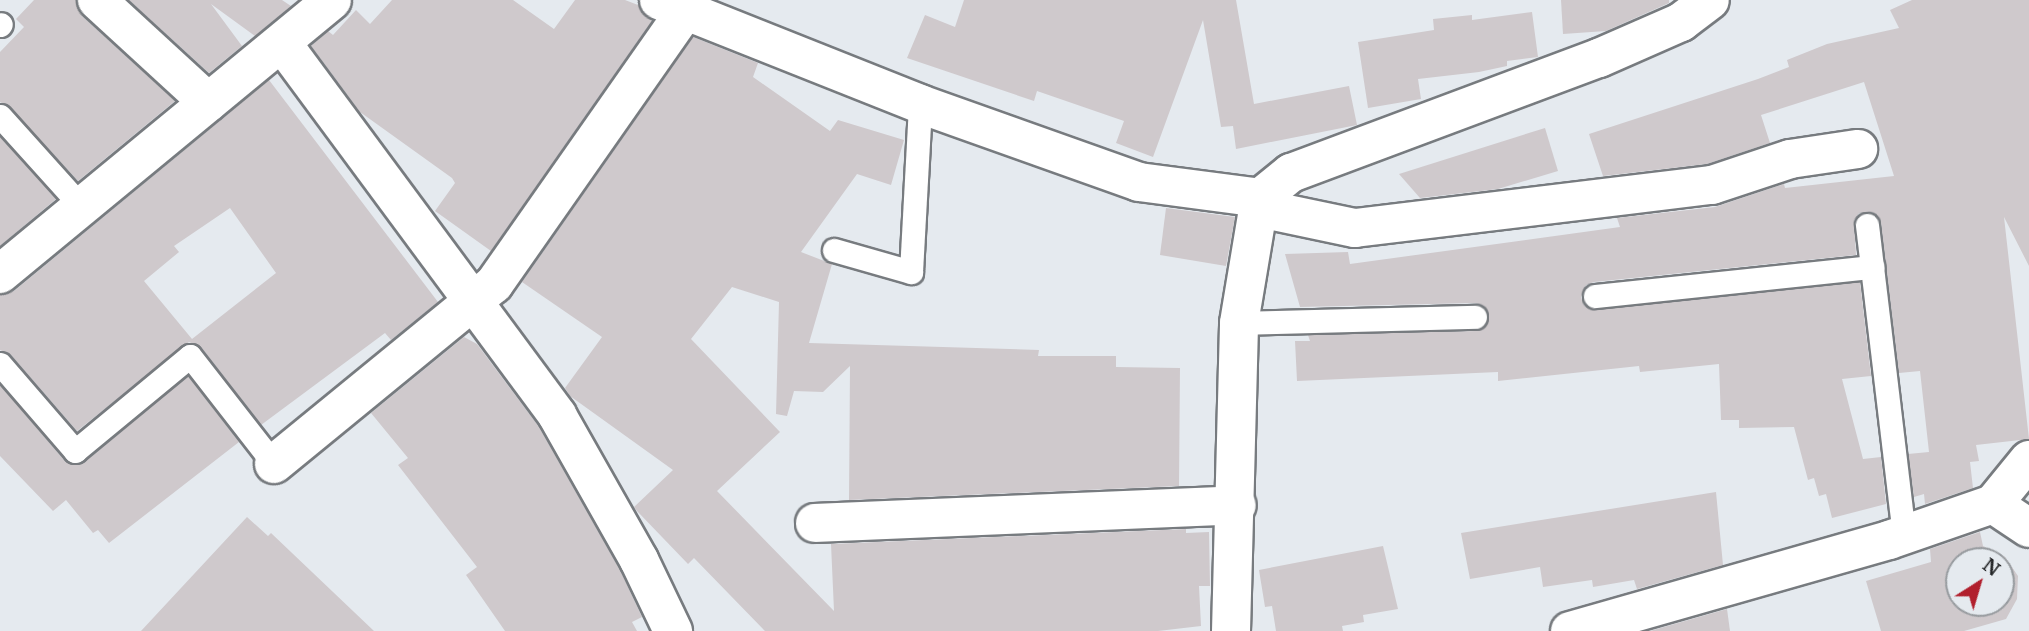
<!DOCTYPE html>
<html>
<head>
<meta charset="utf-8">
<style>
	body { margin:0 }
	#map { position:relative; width:2029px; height:631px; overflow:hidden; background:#e5eaef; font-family:Merriweather,serif }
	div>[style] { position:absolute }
	.building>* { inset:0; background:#cfc9cc }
	.roads { filter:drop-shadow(2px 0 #777b7f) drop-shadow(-2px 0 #777b7f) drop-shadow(0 2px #777b7f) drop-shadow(0 -2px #777b7f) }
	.service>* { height:23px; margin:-11.5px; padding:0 11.5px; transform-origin:11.5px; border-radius:11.5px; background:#fff }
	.minor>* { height:38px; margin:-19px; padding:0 19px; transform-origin:19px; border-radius:19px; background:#fff }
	span { translate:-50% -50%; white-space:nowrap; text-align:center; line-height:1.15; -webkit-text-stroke:5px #e5eaef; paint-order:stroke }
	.north { position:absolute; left:1945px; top:547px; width:70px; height:70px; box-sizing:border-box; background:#e5eaef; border:2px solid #979b9f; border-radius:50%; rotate:37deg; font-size:19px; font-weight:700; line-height:28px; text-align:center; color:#232527 }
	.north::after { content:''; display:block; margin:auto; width:24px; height:32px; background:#b11f2d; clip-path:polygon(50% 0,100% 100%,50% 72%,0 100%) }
</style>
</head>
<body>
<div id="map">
	<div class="building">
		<div style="clip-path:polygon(34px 0,76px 0,82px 16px,175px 101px,78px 181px,10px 107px,0 102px,0 52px,24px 27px,16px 19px)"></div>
		<div style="clip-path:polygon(129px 0,282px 0,291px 6px,255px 36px,211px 4px,242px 46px,209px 73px)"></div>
		<div style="clip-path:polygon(392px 0,513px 0,554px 29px,575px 0,625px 0,638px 5px,652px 21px,491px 251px,435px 211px,455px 183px,452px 178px,360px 112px,311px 46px,328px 31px,333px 35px,356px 10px,370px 24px)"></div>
		<div style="clip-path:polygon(964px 0,1236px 0,1254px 104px,1349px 86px,1357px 125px,1236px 149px,1233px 126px,1221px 127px,1203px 20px,1153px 157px,1116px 143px,1124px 121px,1037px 91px,1034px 101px,907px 58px,925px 15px,955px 27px)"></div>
		<div style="clip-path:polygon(1561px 0,1669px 0,1669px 3px,1606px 31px,1563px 34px)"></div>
		<div style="clip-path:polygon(1912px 0,2029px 0,2029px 266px,2004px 217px,2029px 439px,1976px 445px,1979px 461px,1970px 462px,1973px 488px,1925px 504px,1924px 494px,1914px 497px,1908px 454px,1929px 452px,1920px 371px,1899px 373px,1881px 223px,1872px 212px,1859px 213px,1854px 220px,1856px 255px,1594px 282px,1586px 285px,1581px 297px,1584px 305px,1596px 310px,1860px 282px,1871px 376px,1842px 379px,1863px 459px,1881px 457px,1886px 504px,1832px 518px,1826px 494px,1819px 496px,1814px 478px,1808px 480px,1794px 427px,1739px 428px,1739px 420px,1721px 420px,1719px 364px,1640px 372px,1639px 366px,1498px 381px,1498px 372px,1297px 381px,1295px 341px,1310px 341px,1308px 335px,1475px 331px,1487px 324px,1489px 316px,1482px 305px,1475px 303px,1300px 307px,1285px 254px,1348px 252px,1350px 264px,1620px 227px,1617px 218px,1715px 207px,1784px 184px,1785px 188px,1894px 176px,1864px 82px,1761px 115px,1770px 143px,1707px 164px,1603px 176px,1589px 134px,1758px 79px,1789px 67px,1787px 60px,1827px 44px,1899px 28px,1890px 10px)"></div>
		<div style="clip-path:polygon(1532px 12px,1538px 57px,1507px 61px,1507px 66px,1479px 72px,1418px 79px,1421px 99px,1368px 108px,1358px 42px,1434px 30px,1433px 19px,1472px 15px,1472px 20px)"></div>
		<div style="clip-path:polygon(693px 37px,758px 63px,753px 77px,830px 131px,838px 120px,904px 140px,891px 185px,857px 174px,801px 252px,832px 264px,809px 343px,1039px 350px,1038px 356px,1116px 356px,1116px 367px,1180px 368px,1179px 486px,849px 500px,850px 366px,823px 392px,794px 391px,787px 416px,776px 414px,779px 302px,732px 287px,691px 339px,780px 432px,717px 491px,834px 611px,831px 544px,1186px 529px,1186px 533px,1209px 532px,1210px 586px,1199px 586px,1201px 626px,1158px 631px,765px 631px,694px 558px,688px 564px,637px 511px,634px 507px,673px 470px,570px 396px,565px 388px,602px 337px,522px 282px)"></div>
		<div style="clip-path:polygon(evenodd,269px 80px,438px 302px,391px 340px,385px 333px,261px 425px,201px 347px,189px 342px,77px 431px,11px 355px,0 350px,0 295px,14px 291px,269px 80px,230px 208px,276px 273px,192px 339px,144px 281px,179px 252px,174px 246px,230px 208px)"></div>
		<div style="clip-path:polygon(1545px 128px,1558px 171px,1498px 189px,1420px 198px,1399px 174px)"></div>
		<div style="clip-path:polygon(0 137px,56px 199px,0 246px)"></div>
		<div style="clip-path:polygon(1166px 208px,1235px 217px,1226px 266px,1160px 255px)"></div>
		<div style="clip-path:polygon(464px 337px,477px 344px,539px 427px,620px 570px,642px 617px,632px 622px,637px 631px,505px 631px,466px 575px,477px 567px,398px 465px,408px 458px,371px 413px)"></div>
		<div style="clip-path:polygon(188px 376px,239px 442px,109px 543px,98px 530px,93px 533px,66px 500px,53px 511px,0 456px,0 385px,64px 460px,77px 465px)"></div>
		<div style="clip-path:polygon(1716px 492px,1723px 565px,1637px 589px,1634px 580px,1593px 587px,1592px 580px,1543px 587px,1540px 567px,1470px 579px,1461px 533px)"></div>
		<div style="clip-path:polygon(247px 517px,268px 536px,271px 533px,374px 631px,141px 631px)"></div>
		<div style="clip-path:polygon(evenodd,1980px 532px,1983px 546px,2005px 557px,2018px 576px,2017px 599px,2006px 619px,1964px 631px,1881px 631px,1866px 581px,1931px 562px,1930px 549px,1980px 532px,1959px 561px,2001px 561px,2001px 603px,1959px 603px,1959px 561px)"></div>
		<div style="clip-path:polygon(1383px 546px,1398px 609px,1363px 615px,1364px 622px,1342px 626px,1343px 631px,1276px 631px,1272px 606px,1265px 607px,1259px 570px)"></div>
		<div style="clip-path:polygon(1727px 609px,1730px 631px,1650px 631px)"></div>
	</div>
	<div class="roads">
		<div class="service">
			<div style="left:0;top:25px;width:1px;rotate:-45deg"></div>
			<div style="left:0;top:116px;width:121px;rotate:48deg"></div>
			<div style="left:1867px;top:225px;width:312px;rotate:83.2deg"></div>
			<div style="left:834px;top:250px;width:80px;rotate:15.9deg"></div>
			<div style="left:911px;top:272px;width:168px;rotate:-86.9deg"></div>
			<div style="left:1595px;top:296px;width:279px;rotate:-6deg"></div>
			<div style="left:1239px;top:323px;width:236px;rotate:-1.5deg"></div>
			<div style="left:0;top:364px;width:115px;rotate:49.2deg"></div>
			<div style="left:75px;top:451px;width:149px;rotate:-39.6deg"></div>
			<div style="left:190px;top:356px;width:137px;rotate:52.1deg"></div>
		</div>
		<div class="minor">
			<div style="left:97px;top:0;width:151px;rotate:42.6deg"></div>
			<div style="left:659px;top:0;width:281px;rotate:21.7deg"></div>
			<div style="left:920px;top:104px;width:232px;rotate:19.6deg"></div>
			<div style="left:1139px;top:182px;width:122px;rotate:7.5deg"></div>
			<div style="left:282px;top:43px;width:463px;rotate:53.5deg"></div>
			<div style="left:557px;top:415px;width:167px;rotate:60.5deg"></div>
			<div style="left:639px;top:560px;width:79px;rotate:64.4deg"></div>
			<div style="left:1259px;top:208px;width:98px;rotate:11.8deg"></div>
			<div style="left:1355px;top:228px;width:360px;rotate:-6.9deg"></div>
			<div style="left:1712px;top:185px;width:82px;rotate:-18.4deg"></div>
			<div style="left:1790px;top:159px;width:69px;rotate:-8.4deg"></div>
			<div style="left:0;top:274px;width:430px;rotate:-39.5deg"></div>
			<div style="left:274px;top:464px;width:284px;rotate:-39.3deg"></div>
			<div style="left:494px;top:284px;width:333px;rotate:-55deg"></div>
			<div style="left:1993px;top:504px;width:43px;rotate:33.7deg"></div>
			<div style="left:815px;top:523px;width:422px;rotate:-2.4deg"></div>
			<div style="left:1231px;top:631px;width:308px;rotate:-88.5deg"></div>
			<div style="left:1239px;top:323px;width:127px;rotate:-80.5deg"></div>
			<div style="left:1260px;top:198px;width:40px;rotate:-39deg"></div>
			<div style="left:1291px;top:173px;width:329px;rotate:-20.5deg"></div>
			<div style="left:1599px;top:58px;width:90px;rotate:-23.7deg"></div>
			<div style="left:1681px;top:22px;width:36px;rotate:-37deg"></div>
			<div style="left:1570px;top:631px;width:332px;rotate:-15.9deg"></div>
			<div style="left:1889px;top:540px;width:110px;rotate:-19.1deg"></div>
			<div style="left:1993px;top:504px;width:57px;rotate:-50.7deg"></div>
		</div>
	</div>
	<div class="north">N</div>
</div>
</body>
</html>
